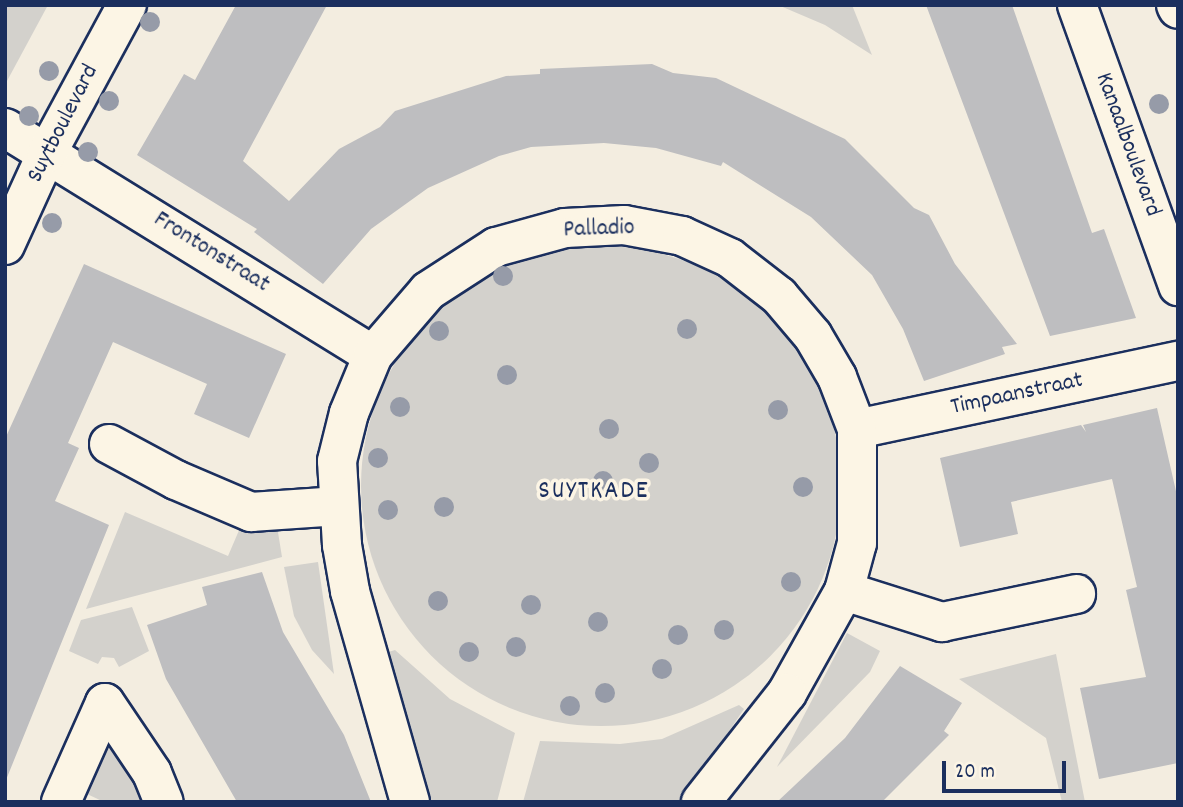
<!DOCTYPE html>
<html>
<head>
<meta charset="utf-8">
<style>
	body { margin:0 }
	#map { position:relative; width:1183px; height:807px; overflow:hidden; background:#f3ede0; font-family:Dekko,sans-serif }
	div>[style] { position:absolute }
	.green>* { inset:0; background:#d3d1cc }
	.round { border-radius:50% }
	.building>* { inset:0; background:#bebec0 }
	.roads { filter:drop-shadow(2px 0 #1b2f5e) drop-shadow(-2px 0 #1b2f5e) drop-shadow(0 2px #1b2f5e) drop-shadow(0 -2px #1b2f5e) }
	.minor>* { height:38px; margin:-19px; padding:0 19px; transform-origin:19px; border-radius:19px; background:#fcf5e5 }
	.trees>* { width:20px; height:20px; margin:-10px; border-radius:50%; background:#969ba8 }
	span { translate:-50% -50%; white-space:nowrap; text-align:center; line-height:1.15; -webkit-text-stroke:7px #fcf5e5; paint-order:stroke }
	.street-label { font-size:24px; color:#1b2f5e }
	.neighbourhood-label { font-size:26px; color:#1b2f5e; letter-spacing:2px }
	.frame { position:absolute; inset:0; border:7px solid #1b2f5e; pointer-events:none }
	.scale { position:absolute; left:942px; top:761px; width:124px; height:32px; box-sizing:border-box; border:4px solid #1b2f5e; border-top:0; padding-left:9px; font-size:21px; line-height:24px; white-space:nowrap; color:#1b2f5e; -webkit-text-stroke:5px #fcf5e5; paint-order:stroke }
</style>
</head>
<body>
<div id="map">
	<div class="green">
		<div style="clip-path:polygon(5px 5px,48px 5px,7px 81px,5px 80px)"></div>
		<div style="clip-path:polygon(778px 5px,852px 5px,872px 55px,825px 25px)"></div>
		<div class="round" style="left:361px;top:246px;width:480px;height:480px"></div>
		<div style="clip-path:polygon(125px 512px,228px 556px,240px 528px,277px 526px,282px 557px,86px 609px)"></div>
		<div style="clip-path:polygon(318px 562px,334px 674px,312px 650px,294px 616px,284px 567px)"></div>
		<div style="clip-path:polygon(132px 607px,149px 651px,119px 667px,114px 658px,102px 657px,98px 664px,69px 651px,81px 620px)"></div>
		<div style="clip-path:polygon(847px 633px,880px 651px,870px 672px,777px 767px)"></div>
		<div style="clip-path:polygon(395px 650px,450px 699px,515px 733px,497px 802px,429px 802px,385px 653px)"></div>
		<div style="clip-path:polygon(1056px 654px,1085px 802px,1062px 802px,1046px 738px,959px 679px)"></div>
		<div style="clip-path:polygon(739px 705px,744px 709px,681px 802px,523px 802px,540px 741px,620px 744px,662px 739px)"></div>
		<div style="clip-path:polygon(115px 748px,146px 802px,104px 802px,85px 793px,104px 749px)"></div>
	</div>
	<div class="building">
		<div style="clip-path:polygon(236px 5px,327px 5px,243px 161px,289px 201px,339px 149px,380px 127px,395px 111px,506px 76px,540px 74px,540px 69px,652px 64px,673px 73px,716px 78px,845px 139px,914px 208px,929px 215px,955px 264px,1017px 344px,1002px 347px,1005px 354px,924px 381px,903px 329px,872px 275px,811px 217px,723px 162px,721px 166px,656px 148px,604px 143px,531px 147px,499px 156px,428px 188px,371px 229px,323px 284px,254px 232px,257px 229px,137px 155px,184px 74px,195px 80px)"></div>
		<div style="clip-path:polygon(926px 5px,1012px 5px,1092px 233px,1104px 229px,1136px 318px,1050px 336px)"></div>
		<div style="clip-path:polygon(84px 264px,286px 354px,249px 438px,194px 414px,207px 384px,113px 342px,68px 443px,79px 448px,55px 501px,109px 525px,6px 780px,5px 439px)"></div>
		<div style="clip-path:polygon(1157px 408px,1178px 500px,1178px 763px,1099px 779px,1080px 688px,1146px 677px,1126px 590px,1137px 587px,1112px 479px,1011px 502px,1018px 534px,960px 547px,940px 458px,1081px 425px,1086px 432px,1083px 425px)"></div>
		<div style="clip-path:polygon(262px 572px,283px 632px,344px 735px,371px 802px,237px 802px,166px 679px,147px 625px,207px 605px,202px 587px)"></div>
		<div style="clip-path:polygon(900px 666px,962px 703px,944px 731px,949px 735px,882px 802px,777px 802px,845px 738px)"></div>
	</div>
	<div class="roads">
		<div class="minor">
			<div style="left:1077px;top:5px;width:299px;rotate:70.2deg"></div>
			<div style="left:1176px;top:5px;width:4px;rotate:63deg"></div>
			<div style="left:5px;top:128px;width:432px;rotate:31.7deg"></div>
			<div style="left:5px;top:245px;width:101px;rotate:-65.5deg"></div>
			<div style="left:47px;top:153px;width:168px;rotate:-61.6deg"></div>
			<div style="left:857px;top:429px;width:328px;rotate:-12deg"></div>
			<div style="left:109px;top:444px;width:76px;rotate:28.2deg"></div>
			<div style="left:176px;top:480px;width:82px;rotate:23.1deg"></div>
			<div style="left:251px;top:512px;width:88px;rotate:-3.9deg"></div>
			<div style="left:844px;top:591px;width:103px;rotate:17.6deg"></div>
			<div style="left:942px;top:622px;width:137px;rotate:-11.8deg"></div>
			<div style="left:61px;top:802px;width:108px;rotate:-66deg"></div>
			<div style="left:105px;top:703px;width:84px;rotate:56.1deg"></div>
			<div style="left:152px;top:773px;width:31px;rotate:68deg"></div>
			<div style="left:410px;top:802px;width:219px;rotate:-105.9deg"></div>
			<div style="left:350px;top:591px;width:47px;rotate:-99.9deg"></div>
			<div style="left:342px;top:545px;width:84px;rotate:-93.4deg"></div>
			<div style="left:337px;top:461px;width:49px;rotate:-76deg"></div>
			<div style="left:349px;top:413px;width:63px;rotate:-67.5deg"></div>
			<div style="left:373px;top:355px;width:84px;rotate:-49.3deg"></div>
			<div style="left:428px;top:291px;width:81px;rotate:-32.9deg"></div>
			<div style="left:496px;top:247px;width:72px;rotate:-15.4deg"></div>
			<div style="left:565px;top:228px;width:59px;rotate:-2.9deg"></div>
			<div style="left:624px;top:225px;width:59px;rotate:10.7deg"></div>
			<div style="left:682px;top:236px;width:53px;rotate:24.6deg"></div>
			<div style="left:730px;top:258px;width:62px;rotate:37.8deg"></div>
			<div style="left:779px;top:296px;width:52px;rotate:49.6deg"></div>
			<div style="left:813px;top:336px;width:48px;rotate:59.7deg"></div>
			<div style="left:837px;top:377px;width:56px;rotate:69deg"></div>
			<div style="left:857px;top:429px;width:114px;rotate:90deg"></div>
			<div style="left:857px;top:543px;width:50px;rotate:105.2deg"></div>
			<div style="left:844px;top:591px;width:117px;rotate:119.2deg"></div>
			<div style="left:787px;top:693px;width:139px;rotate:128.3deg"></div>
		</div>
	</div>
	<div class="trees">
		<div style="left:150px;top:22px"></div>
		<div style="left:49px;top:71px"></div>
		<div style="left:109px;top:101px"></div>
		<div style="left:1159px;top:104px"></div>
		<div style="left:29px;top:116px"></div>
		<div style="left:88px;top:152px"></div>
		<div style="left:52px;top:223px"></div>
		<div style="left:503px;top:276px"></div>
		<div style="left:687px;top:329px"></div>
		<div style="left:439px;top:331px"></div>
		<div style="left:507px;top:375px"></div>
		<div style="left:400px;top:407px"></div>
		<div style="left:778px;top:410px"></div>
		<div style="left:609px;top:429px"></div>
		<div style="left:378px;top:458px"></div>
		<div style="left:649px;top:463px"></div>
		<div style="left:603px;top:481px"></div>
		<div style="left:803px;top:487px"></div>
		<div style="left:444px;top:507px"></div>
		<div style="left:388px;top:510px"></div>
		<div style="left:791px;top:582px"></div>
		<div style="left:438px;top:601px"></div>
		<div style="left:531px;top:605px"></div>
		<div style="left:598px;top:622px"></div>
		<div style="left:724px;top:630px"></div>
		<div style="left:678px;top:635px"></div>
		<div style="left:516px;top:647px"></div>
		<div style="left:469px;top:652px"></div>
		<div style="left:662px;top:669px"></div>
		<div style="left:605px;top:693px"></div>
		<div style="left:570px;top:706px"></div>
	</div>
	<div class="street-label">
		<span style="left:64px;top:124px;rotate:-63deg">Suytboulevard</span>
		<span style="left:1127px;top:145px;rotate:70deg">Kanaalboulevard</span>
		<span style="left:599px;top:230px;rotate:-2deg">Palladio</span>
		<span style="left:211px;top:253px;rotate:32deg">Frontonstraat</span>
		<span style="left:1017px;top:395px;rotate:-12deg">Timpaanstraat</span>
	</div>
	<div class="neighbourhood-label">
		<span style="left:594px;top:492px">SUYTKADE</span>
	</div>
	<div class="frame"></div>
	<div class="scale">20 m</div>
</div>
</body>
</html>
